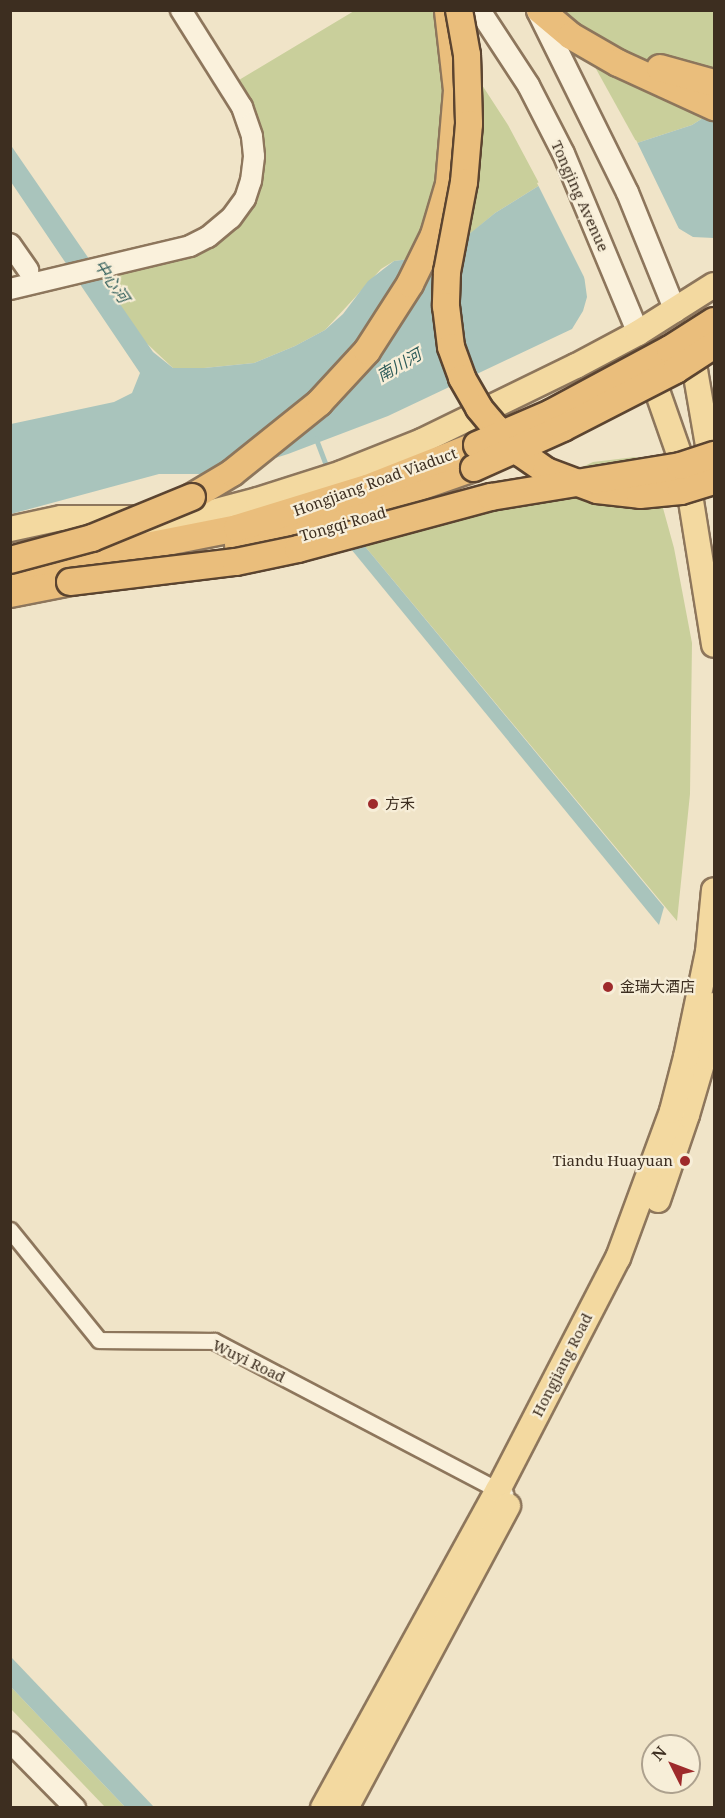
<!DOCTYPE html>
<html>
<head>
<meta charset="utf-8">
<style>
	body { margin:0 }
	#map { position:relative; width:725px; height:1818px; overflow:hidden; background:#f0e4c8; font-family:"Noto Serif","Noto Sans SC",serif }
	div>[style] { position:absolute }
	.green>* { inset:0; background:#c9cf9b }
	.water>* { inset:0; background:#a9c4bc }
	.pier>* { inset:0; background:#f0e4c8 }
	.stream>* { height:4.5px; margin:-2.25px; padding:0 2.25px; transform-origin:2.25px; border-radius:2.25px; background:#a9c4bc }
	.roads { filter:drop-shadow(2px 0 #8d765c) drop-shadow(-2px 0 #8d765c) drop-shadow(0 2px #8d765c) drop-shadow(0 -2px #8d765c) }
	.minor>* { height:15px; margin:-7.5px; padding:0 7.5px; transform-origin:7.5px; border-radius:7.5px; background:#faf1dc }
	.tertiary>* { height:20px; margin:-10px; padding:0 10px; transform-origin:10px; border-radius:10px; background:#faf1dc }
	.secondary>* { height:21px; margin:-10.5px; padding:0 10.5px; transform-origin:10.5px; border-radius:10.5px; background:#faf1dc }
	.primary>* { height:24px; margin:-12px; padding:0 12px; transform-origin:12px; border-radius:12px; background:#f3d9a0 }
	.trunk>* { height:26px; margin:-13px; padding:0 13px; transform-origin:13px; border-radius:13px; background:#eabe7c }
	.bridges { filter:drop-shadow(2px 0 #5b4430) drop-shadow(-2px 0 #5b4430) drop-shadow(0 2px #5b4430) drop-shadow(0 -2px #5b4430) }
	.trunk-bridge>* { height:26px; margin:-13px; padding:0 13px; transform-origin:13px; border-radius:13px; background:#eabe7c }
	.dots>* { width:16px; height:16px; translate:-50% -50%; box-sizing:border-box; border:3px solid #f7eed8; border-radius:50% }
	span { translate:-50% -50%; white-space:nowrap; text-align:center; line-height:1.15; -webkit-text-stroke:4.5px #f7eed8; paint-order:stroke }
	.street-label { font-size:15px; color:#3d2e20 }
	.poi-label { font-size:15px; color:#3d2e20 }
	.left { translate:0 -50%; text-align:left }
	.right { translate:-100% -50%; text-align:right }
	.water-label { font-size:16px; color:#2f5d5a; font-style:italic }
	.frame { position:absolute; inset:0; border:12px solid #3d2e20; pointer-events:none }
	.north { position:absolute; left:641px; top:1734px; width:60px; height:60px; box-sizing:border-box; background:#f7eed8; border:2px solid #ada18e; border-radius:50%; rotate:312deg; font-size:16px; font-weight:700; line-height:24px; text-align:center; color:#3d2e20 }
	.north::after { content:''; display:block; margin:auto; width:21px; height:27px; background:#9e2a2b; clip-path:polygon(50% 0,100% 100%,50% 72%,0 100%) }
</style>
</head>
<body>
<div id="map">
	<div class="green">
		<div style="clip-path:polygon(354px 11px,434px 11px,508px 125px,540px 185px,495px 213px,458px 244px,431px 256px,394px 261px,381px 269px,325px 330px,295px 346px,254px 363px,204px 368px,173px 368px,141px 338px,101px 278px,166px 260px,218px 236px,259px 166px,234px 83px)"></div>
		<div style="clip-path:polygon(564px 11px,714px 11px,714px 111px,692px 125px,637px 143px)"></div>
		<div style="clip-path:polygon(635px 457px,644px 460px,652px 468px,674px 548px,692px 643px,690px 794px,677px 921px,363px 544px,501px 505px,593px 462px)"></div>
		<div style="clip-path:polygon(10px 1687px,11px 1687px,125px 1807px,105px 1807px,11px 1709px)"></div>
	</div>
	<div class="water">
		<div style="clip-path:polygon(714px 111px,714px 238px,693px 237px,678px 228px,584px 275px,587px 297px,583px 311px,572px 329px,388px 416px,288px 454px,237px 470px,204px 474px,159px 474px,11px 514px,11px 424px,114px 402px,132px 393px,140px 373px,11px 182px,10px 144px,153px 352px,173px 368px,204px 368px,254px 363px,295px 346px,325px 330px,343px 314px,368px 281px,394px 261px,431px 256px,457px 244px,495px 213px,540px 185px,637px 143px,692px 125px)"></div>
		<div style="clip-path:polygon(363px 544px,664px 907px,659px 925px,351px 549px)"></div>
		<div style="clip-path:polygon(10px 1657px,11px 1657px,154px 1807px,125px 1807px,11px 1687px)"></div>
	</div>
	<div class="pier">
		<div style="clip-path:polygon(636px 140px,681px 233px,678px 231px,587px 277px,588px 285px,537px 183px)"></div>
	</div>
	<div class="stream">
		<div style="left:316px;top:438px;width:34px;rotate:69deg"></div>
	</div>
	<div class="roads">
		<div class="minor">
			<div style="left:10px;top:1230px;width:141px;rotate:51deg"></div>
			<div style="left:99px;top:1340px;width:115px;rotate:0.5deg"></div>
			<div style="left:214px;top:1341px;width:329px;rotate:27.7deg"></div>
		</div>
		<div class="tertiary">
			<div style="left:10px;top:244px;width:32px;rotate:55deg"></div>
			<div style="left:10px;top:289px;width:185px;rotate:-13.4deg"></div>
			<div style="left:190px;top:246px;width:20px;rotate:-27deg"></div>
			<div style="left:208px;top:237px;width:30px;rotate:-40deg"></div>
			<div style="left:231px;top:218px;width:24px;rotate:-54deg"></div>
			<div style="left:245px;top:199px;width:19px;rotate:-72deg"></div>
			<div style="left:251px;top:181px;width:25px;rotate:-83deg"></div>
			<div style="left:254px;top:156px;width:20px;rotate:-96deg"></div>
			<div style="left:252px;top:136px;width:31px;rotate:-109deg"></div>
			<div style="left:242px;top:107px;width:115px;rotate:-122.2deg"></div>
			<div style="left:10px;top:1742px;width:93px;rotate:45.4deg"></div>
		</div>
		<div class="secondary">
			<div style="left:479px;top:10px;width:90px;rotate:56.8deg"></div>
			<div style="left:528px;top:85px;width:76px;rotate:62.8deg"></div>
			<div style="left:563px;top:153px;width:195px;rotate:67.4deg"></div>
			<div style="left:537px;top:10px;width:203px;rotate:63.7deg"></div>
			<div style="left:627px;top:192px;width:128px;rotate:68deg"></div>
		</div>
		<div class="primary">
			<div style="left:685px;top:341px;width:31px;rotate:71deg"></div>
			<div style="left:695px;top:370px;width:106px;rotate:80.2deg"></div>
			<div style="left:647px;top:362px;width:121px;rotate:70.7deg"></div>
			<div style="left:687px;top:476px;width:171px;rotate:80.9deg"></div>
			<div style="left:10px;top:529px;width:52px;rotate:-12.2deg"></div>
			<div style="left:61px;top:518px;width:80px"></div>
			<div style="left:118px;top:537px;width:145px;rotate:-14.8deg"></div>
			<div style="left:258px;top:500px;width:88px;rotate:-17.8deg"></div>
			<div style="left:342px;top:473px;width:86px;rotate:-21.8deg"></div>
			<div style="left:422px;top:441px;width:171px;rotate:-26deg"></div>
			<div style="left:576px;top:366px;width:70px;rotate:-28deg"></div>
			<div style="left:638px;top:333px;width:90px;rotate:-32.3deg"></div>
			<div style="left:658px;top:1200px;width:90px;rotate:-71.2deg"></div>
			<div style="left:687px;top:1115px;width:60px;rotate:-73.7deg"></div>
			<div style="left:704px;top:1057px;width:53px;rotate:-79.1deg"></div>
			<div style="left:323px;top:1808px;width:363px;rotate:-61.2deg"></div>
			<div style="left:498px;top:1490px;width:261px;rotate:-62.7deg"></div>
			<div style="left:618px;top:1258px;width:157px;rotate:-69.8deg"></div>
			<div style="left:672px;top:1111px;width:56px;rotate:-75.5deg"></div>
			<div style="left:686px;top:1057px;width:107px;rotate:-78.2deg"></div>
			<div style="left:708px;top:952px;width:62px;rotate:-84.5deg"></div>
			<div style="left:346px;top:1808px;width:343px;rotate:-61.8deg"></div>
		</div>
		<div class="trunk">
			<div style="left:540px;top:10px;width:40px;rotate:40deg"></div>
			<div style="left:571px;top:36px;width:54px;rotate:29.9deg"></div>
			<div style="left:618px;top:63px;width:106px;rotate:24.6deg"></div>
			<div style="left:660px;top:68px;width:56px;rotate:15.5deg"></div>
			<div style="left:192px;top:497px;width:47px;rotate:-31deg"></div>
			<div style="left:232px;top:473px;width:112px;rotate:-38.8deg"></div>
			<div style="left:319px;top:403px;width:71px;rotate:-47.3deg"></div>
			<div style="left:367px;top:351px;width:80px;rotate:-57.3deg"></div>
			<div style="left:410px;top:284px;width:55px;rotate:-63.9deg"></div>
			<div style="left:434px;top:235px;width:53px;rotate:-73.6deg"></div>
			<div style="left:449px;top:184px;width:94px;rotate:-85.1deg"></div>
			<div style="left:457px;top:90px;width:80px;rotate:-96.5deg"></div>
			<div style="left:238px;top:545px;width:51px;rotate:-13.5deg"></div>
			<div style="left:288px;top:533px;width:197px;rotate:-19.3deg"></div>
			<div style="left:10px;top:573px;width:231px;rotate:-11.2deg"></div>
			<div style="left:237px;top:528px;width:136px;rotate:-17.1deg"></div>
			<div style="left:367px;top:488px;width:118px;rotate:-21.4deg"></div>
			<div style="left:10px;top:594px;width:83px;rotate:-11.2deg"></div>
		</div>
	</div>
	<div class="bridges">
		<div class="trunk-bridge">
			<div style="left:459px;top:10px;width:46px;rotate:79.9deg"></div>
			<div style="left:467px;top:55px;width:69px;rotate:88.3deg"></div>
			<div style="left:469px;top:124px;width:58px;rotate:94.9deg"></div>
			<div style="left:464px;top:182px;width:92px;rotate:100.7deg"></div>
			<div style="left:447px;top:272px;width:34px;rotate:92deg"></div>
			<div style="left:446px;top:306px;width:41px;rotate:83deg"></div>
			<div style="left:451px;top:347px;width:33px;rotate:70deg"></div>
			<div style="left:462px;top:378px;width:34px;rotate:60deg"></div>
			<div style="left:479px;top:408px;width:25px;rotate:50deg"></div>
			<div style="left:495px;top:427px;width:38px;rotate:45deg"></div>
			<div style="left:522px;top:454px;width:29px;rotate:35deg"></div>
			<div style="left:546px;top:471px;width:54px;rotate:20.4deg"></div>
			<div style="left:597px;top:490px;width:43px;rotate:6.6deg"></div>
			<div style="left:640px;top:495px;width:41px;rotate:-5.6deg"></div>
			<div style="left:681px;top:491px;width:34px;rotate:-17deg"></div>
			<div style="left:477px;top:445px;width:81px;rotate:-23.4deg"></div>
			<div style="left:551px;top:413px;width:135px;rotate:-28.3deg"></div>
			<div style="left:670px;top:349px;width:52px;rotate:-32.5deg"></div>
			<div style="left:474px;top:468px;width:98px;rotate:-24.2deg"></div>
			<div style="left:563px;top:428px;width:127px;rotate:-27.2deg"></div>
			<div style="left:676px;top:370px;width:45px;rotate:-33.3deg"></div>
			<div style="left:10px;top:560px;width:85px;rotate:-15deg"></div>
			<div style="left:92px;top:538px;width:108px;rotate:-22.3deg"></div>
			<div style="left:70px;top:582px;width:167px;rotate:-6.9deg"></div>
			<div style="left:236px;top:562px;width:63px;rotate:-11.8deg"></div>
			<div style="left:298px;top:549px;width:200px;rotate:-15.1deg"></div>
			<div style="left:491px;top:497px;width:192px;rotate:-9.3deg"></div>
			<div style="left:680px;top:466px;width:36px;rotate:-18deg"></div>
		</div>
	</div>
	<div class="dots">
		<div style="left:373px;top:804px;background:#9e2a2b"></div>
		<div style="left:608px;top:987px;background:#9e2a2b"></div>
		<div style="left:685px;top:1161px;background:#9e2a2b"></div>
	</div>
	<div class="street-label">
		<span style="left:580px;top:196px;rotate:66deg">Tongjing Avenue</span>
		<span style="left:375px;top:482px;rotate:-20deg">Hongjiang Road Viaduct</span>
		<span style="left:343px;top:524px;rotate:-16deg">Tongqi Road</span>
		<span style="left:249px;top:1361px;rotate:26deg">Wuyi Road</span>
		<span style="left:562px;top:1365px;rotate:-63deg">Hongjiang Road</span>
	</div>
	<div class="poi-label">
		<span class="left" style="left:385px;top:804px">方禾</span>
		<span class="left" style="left:620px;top:987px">金瑞大酒店</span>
		<span class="right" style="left:673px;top:1161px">Tiandu Huayuan</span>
	</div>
	<div class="water-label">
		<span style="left:112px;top:281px;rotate:56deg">中心河</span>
		<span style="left:399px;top:365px;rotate:-30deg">南川河</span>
	</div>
	<div class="frame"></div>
	<div class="north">N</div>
</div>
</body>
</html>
